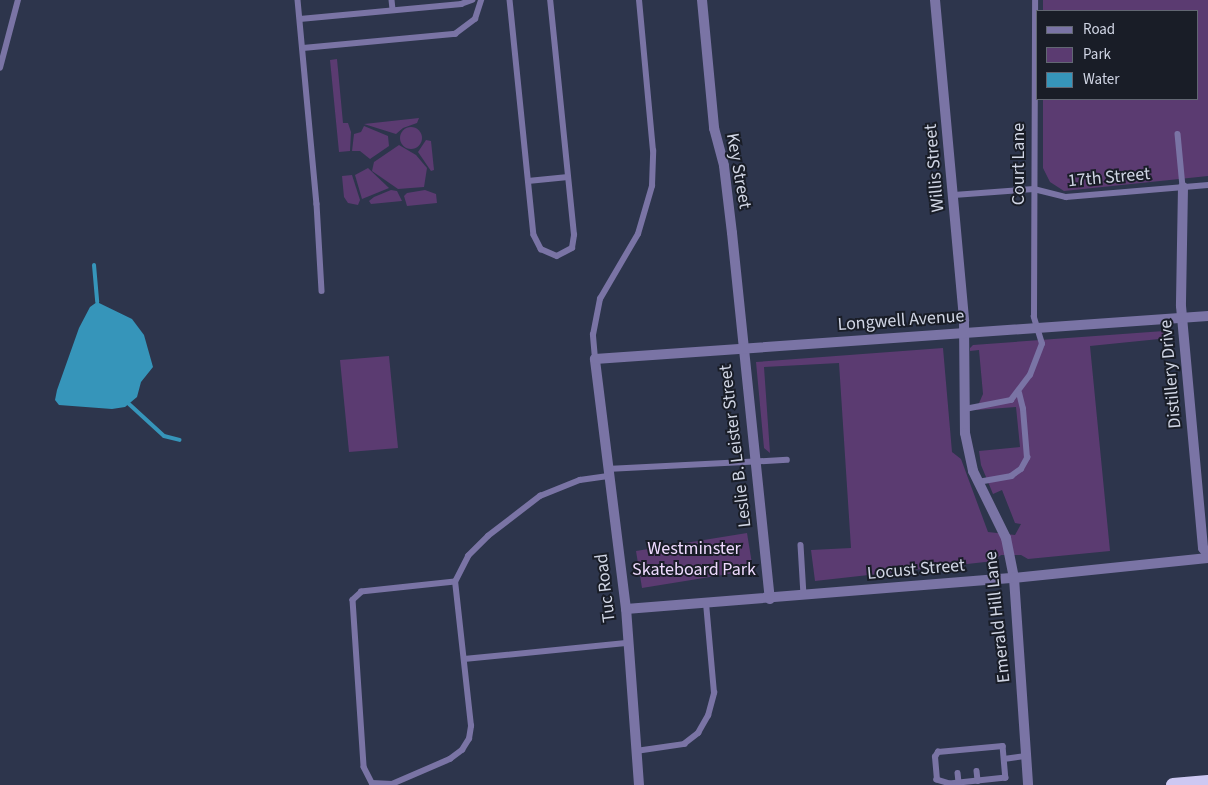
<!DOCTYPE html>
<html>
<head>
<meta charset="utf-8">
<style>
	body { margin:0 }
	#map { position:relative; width:1208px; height:785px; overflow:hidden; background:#2d354c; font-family:"Source Sans 3",sans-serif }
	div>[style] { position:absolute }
	.green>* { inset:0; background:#5b3b71 }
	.round { border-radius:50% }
	.water>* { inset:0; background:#3695ba }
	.stream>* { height:4px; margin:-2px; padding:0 2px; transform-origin:2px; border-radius:2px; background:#3695ba }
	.service>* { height:5.5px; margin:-2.75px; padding:0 2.75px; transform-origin:2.75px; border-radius:2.75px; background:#7a74a5 }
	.minor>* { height:10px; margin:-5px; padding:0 5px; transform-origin:5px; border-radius:5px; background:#7a74a5 }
	.trunk>* { height:14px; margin:-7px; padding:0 7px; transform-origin:7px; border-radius:7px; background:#cdc8f2 }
	span { translate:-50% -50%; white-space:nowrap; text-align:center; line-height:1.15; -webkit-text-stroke:4px #191d27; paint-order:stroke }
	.street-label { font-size:18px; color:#d0d5e4 }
	.park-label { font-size:18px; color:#eedafe }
	.legend { position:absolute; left:1036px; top:10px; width:162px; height:90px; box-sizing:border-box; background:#191d27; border:1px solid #626773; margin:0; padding:6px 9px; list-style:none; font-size:15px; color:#d0d5e4 }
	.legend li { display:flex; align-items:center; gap:10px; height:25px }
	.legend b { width:25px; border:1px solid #626773 }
</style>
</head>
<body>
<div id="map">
	<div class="green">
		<div style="clip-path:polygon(1043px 0,1208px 0,1208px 176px,1064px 191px,1050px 182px,1043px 168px,1043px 99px,1197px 99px,1197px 11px,1043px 11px)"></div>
		<div style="clip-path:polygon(337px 59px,343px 123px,348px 123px,351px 132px,350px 151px,339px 152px,330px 60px)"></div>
		<div style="clip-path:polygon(419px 118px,417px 123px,403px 128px,396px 134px,364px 124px)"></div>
		<div style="clip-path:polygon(364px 126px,388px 136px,389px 146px,370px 159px,360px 151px,352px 151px,354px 134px,361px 132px)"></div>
		<div class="round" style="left:400px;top:127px;width:22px;height:22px"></div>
		<div style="clip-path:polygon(426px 140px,431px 141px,434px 170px,431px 171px,418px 152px)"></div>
		<div style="clip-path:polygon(399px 145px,416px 155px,427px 168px,424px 187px,398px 189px,372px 171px,374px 162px)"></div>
		<div style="clip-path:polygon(368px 168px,389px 188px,362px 199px,355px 175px)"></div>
		<div style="clip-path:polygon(352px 175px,360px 200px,358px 205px,348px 203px,344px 197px,342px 176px)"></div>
		<div style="clip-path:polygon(391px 190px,397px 191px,402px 201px,371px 204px,369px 201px,374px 197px)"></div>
		<div style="clip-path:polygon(425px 190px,436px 194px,437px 203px,407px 206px,404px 196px,407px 193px)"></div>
		<div style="clip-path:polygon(1164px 331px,1169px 338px,1090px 346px,1110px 551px,1028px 559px,1021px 555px,1001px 555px,994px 561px,815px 581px,811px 550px,851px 548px,839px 363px,764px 367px,770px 453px,764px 448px,756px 362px,943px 348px,952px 452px,961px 459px,988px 532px,1015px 535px,1021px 524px,1015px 523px,1002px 490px,993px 494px,981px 465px,979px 451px,1020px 447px,1016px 407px,976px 410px,983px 394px,979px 350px,970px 351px,970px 348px,973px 345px)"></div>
		<div style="clip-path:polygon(389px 356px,398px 448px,349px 452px,340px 360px)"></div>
		<div style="clip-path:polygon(747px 533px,753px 570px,642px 588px,636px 551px)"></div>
	</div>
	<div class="water">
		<div style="clip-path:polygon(97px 302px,132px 319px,144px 335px,153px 367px,141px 382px,137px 397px,125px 407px,112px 409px,59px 405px,55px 400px,57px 390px,79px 328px,90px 307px)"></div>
	</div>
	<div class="stream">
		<div style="left:94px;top:265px;width:37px;rotate:85deg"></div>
		<div style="left:129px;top:404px;width:47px;rotate:42.4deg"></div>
		<div style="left:164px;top:436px;width:16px;rotate:14deg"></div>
	</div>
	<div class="service">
		<div style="left:298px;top:0;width:205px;rotate:84.7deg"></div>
		<div style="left:317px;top:204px;width:87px;rotate:86.7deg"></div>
		<div style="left:392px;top:0;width:10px;rotate:84deg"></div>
		<div style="left:510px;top:0;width:236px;rotate:84.2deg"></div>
		<div style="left:534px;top:235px;width:16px;rotate:63deg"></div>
		<div style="left:541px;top:249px;width:17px;rotate:24deg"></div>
		<div style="left:557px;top:256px;width:17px;rotate:-28deg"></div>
		<div style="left:572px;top:248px;width:13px;rotate:-81deg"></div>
		<div style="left:574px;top:235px;width:236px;rotate:-95.8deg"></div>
		<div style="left:300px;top:19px;width:162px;rotate:-5.3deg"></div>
		<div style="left:461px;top:4px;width:12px;rotate:-20deg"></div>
		<div style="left:303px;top:48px;width:153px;rotate:-5.3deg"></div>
		<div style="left:455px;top:34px;width:25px;rotate:-37deg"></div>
		<div style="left:475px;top:19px;width:20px;rotate:-72deg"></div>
		<div style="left:0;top:68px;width:70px;rotate:-75.2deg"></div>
		<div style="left:1178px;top:134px;width:53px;rotate:84.6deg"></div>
		<div style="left:528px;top:181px;width:40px;rotate:-5.7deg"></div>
		<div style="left:954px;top:195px;width:80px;rotate:-4.3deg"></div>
		<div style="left:1034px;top:189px;width:33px;rotate:14deg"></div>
		<div style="left:1066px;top:197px;width:143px;rotate:-4.8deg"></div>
		<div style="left:595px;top:359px;width:24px;rotate:-95deg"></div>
		<div style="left:593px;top:335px;width:37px;rotate:-79deg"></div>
		<div style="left:600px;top:299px;width:75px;rotate:-59.7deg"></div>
		<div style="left:638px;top:234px;width:50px;rotate:-73.7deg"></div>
		<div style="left:652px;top:186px;width:35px;rotate:-88deg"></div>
		<div style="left:653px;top:151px;width:152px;rotate:-95.3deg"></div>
		<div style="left:965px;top:409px;width:47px;rotate:-11.1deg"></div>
		<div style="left:1011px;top:400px;width:31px;rotate:-53deg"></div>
		<div style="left:1030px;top:375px;width:33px;rotate:-69deg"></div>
		<div style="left:1042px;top:344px;width:28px;rotate:-107deg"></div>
		<div style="left:1034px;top:317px;width:317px;rotate:-89.8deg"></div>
		<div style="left:607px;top:469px;width:180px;rotate:-2.9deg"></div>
		<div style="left:978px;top:482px;width:34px;rotate:-10deg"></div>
		<div style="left:1011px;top:476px;width:12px;rotate:-35deg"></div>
		<div style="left:1021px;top:469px;width:13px;rotate:-61deg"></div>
		<div style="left:1027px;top:458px;width:49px;rotate:-94.7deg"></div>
		<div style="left:1023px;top:409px;width:16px;rotate:-104deg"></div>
		<div style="left:801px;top:545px;width:51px;rotate:86.6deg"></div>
		<div style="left:455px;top:582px;width:94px;rotate:173.9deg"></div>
		<div style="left:362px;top:592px;width:12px;rotate:138deg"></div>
		<div style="left:353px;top:600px;width:167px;rotate:86.2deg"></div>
		<div style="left:364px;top:767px;width:18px;rotate:63deg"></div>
		<div style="left:372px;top:783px;width:20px;rotate:3deg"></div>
		<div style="left:392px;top:784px;width:63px;rotate:-23.3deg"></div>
		<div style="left:450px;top:759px;width:15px;rotate:-37deg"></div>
		<div style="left:462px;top:750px;width:13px;rotate:-58deg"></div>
		<div style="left:469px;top:739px;width:13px;rotate:-81deg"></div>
		<div style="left:471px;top:726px;width:145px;rotate:-96.3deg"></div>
		<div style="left:455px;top:582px;width:29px;rotate:-63deg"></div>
		<div style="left:468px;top:556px;width:28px;rotate:-45deg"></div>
		<div style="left:488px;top:536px;width:66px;rotate:-37.6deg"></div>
		<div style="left:540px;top:496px;width:43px;rotate:-21.8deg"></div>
		<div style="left:580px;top:480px;width:28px;rotate:-8deg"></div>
		<div style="left:464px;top:659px;width:165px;rotate:-5.6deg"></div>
		<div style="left:1003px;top:746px;width:32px;rotate:85deg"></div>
		<div style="left:1006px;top:778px;width:56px;rotate:173.9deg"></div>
		<div style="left:950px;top:784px;width:14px;rotate:-163deg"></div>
		<div style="left:937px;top:780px;width:23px;rotate:-95deg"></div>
		<div style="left:935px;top:757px;width:6px;rotate:-59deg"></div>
		<div style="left:938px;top:752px;width:65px;rotate:-5.3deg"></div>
		<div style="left:636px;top:751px;width:49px;rotate:-8.3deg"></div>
		<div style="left:684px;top:744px;width:18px;rotate:-38deg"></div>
		<div style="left:698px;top:733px;width:20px;rotate:-60deg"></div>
		<div style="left:708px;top:716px;width:24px;rotate:-75deg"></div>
		<div style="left:714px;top:693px;width:90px;rotate:-95.1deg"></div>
		<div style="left:1004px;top:759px;width:22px;rotate:-8deg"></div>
		<div style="left:977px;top:771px;width:10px;rotate:84deg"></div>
		<div style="left:958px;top:773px;width:10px;rotate:84deg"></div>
	</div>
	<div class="minor">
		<div style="left:702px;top:0;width:129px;rotate:84.6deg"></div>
		<div style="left:714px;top:128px;width:39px;rotate:75deg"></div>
		<div style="left:724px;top:166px;width:67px;rotate:83.2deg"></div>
		<div style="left:732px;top:233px;width:368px;rotate:84.1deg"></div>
		<div style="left:935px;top:0;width:322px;rotate:84.8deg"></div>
		<div style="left:964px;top:321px;width:112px;rotate:89.5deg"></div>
		<div style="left:965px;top:433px;width:39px;rotate:78deg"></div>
		<div style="left:973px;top:471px;width:75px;rotate:63.8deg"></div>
		<div style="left:1006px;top:538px;width:41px;rotate:78.7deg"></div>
		<div style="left:1014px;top:578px;width:207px;rotate:86.1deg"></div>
		<div style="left:1183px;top:187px;width:119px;rotate:91deg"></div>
		<div style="left:1181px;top:306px;width:243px;rotate:84.8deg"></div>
		<div style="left:1203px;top:548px;width:9px;rotate:54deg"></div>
		<div style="left:626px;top:609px;width:389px;rotate:-4.6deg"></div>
		<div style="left:1014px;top:578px;width:195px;rotate:-5.9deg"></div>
		<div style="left:639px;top:785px;width:176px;rotate:-94.2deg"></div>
		<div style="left:626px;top:609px;width:252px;rotate:-97.1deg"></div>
		<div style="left:595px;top:359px;width:615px;rotate:-4.01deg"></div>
	</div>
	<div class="trunk">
		<div style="left:1173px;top:785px;width:35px;rotate:-5deg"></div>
	</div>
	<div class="street-label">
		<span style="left:1019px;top:164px;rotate:-90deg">Court Lane</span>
		<span style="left:935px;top:168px;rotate:-95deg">Willis Street</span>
		<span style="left:738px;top:171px;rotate:80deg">Key Street</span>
		<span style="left:1109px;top:178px;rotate:-5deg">17th Street</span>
		<span style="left:901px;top:321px;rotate:-4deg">Longwell Avenue</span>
		<span style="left:1171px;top:374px;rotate:-95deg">Distillery Drive</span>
		<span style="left:736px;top:446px;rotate:-97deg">Leslie B. Leister Street</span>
		<span style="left:916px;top:570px;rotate:-5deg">Locust Street</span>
		<span style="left:606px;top:588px;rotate:-97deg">Tuc Road</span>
		<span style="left:998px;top:617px;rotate:-96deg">Emerald Hill Lane</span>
	</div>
	<div class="park-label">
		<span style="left:694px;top:560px">Westminster<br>Skateboard Park</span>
	</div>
	<ul class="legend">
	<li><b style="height:6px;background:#7a74a5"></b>Road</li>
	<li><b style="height:14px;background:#5b3b71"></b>Park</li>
	<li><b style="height:14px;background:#3695ba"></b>Water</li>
	</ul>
</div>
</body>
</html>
